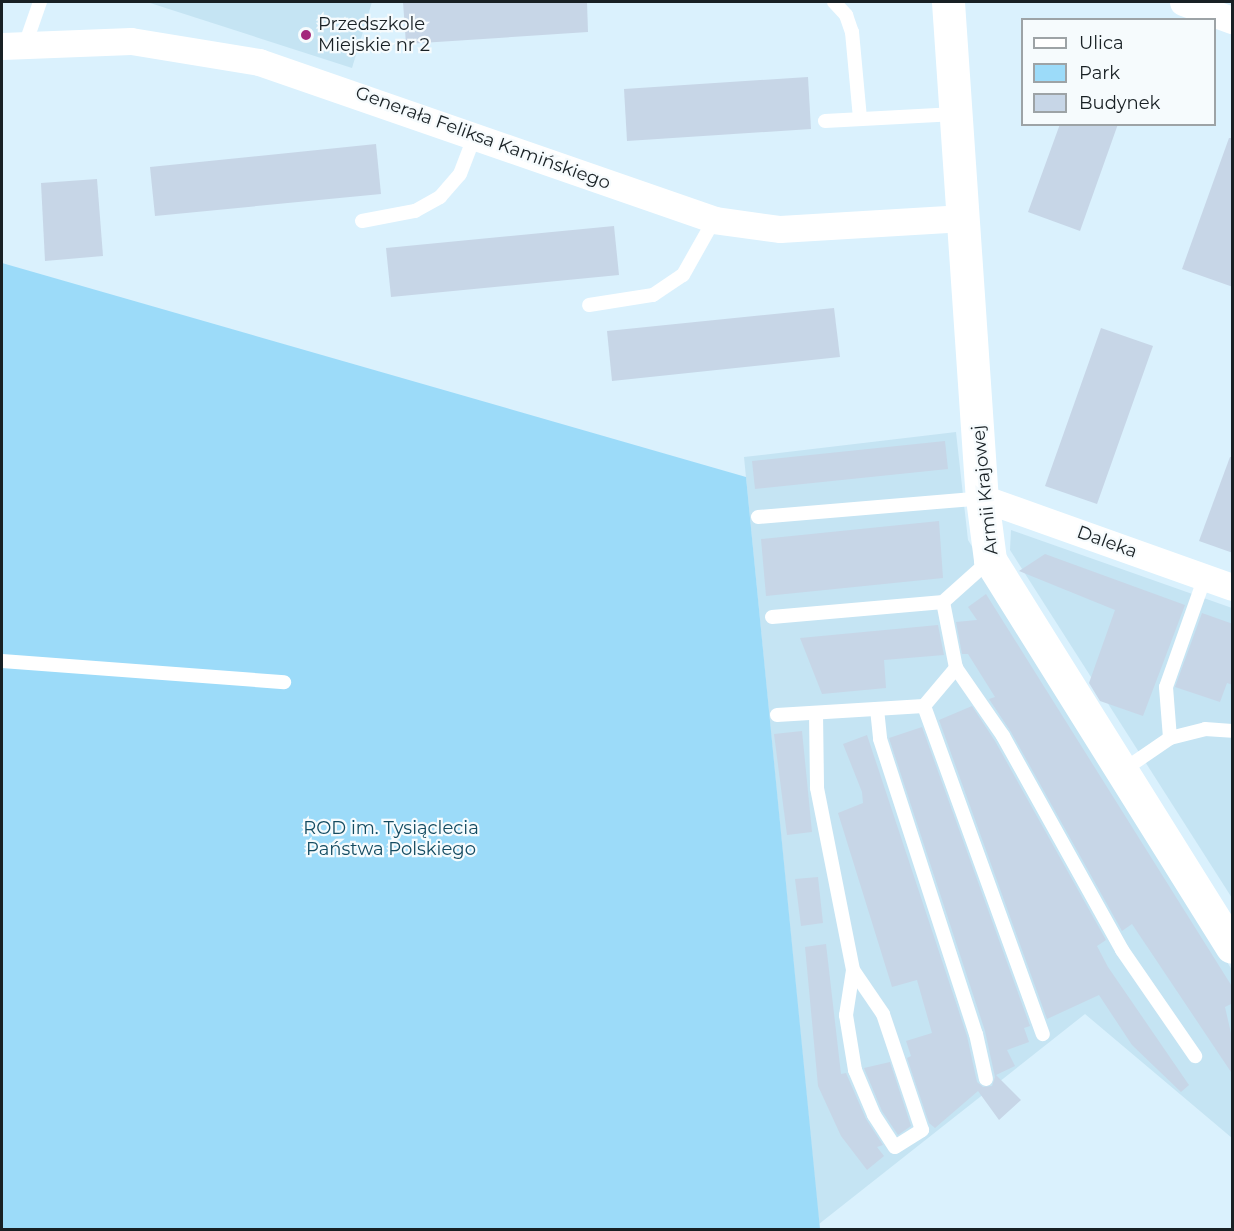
<!DOCTYPE html>
<html>
<head>
<meta charset="utf-8">
<style>
	body { margin:0 }
	#map { position:relative; width:1234px; height:1231px; overflow:hidden; background:#daf1fd; font-family:Montserrat,sans-serif }
	div>[style] { position:absolute }
	.built>* { inset:0; background:#c5e4f3 }
	.green>* { inset:0; background:#9cdbf9 }
	.building>* { inset:0; background:#c7d6e7 }
	.lane>* { height:14px; margin:-7px; padding:0 7px; transform-origin:7px; border-radius:7px; background:#fff }
	.street>* { height:27px; margin:-13.5px; padding:0 13.5px; transform-origin:13.5px; border-radius:13.5px; background:#fff }
	.secondary>* { height:33px; margin:-16.5px; padding:0 16.5px; transform-origin:16.5px; border-radius:16.5px; background:#fff }
	.dots>* { width:16px; height:16px; translate:-50% -50%; box-sizing:border-box; border:3px solid #f6fbfd; border-radius:50% }
	span { translate:-50% -50%; white-space:nowrap; text-align:center; line-height:1.15; -webkit-text-stroke:4.5px #f6fbfd; paint-order:stroke }
	.poi-label { font-size:18px; color:#182024 }
	.left { translate:0 -50%; text-align:left }
	.street-label { font-size:18px; color:#182024 }
	.park-label { font-size:18px; color:#144c62 }
	.frame { position:absolute; inset:0; border:3px solid #182024; pointer-events:none }
	.legend { position:absolute; left:1021px; top:18px; width:195px; height:108px; box-sizing:border-box; background:#f6fbfd; border:2px solid #9da3a6; margin:0; padding:8px 10px; list-style:none; font-size:18px; color:#182024 }
	.legend li { display:flex; align-items:center; gap:12px; height:30px }
	.legend b { width:30px; border:2px solid #9da3a6 }
</style>
</head>
<body>
<div id="map">
	<div class="built">
		<div style="clip-path:polygon(147px 2px,372px 2px,352px 68px)"></div>
		<div style="clip-path:polygon(956px 432px,968px 540px,1232px 970px,1232px 1138px,1085px 1014px,819px 1224px,744px 457px)"></div>
		<div style="clip-path:polygon(1011px 530px,1232px 608px,1232px 898px,1010px 550px)"></div>
	</div>
	<div class="green">
		<div style="clip-path:polygon(2px 263px,746px 477px,820px 1229px,2px 1229px)"></div>
	</div>
	<div class="building">
		<div style="clip-path:polygon(403px 2px,587px 2px,588px 32px,406px 44px)"></div>
		<div style="clip-path:polygon(808px 77px,811px 129px,627px 141px,624px 89px)"></div>
		<div style="clip-path:polygon(1060px 124px,1118px 124px,1080px 231px,1028px 212px)"></div>
		<div style="clip-path:polygon(1229px 138px,1233px 138px,1233px 287px,1182px 269px)"></div>
		<div style="clip-path:polygon(376px 144px,381px 194px,155px 216px,150px 167px)"></div>
		<div style="clip-path:polygon(97px 179px,103px 256px,45px 261px,41px 183px)"></div>
		<div style="clip-path:polygon(614px 226px,619px 275px,391px 297px,386px 248px)"></div>
		<div style="clip-path:polygon(834px 308px,840px 357px,612px 381px,607px 331px)"></div>
		<div style="clip-path:polygon(1101px 328px,1153px 346px,1097px 504px,1045px 486px)"></div>
		<div style="clip-path:polygon(945px 441px,948px 469px,755px 489px,752px 461px)"></div>
		<div style="clip-path:polygon(1230px 457px,1233px 457px,1233px 553px,1199px 541px)"></div>
		<div style="clip-path:polygon(939px 521px,943px 578px,766px 596px,761px 539px)"></div>
		<div style="clip-path:polygon(1045px 554px,1185px 605px,1143px 716px,1100px 701px,1089px 683px,1115px 610px,1019px 571px)"></div>
		<div style="clip-path:polygon(986px 594px,1233px 988px,1233px 1003px,1225px 1007px,1233px 1042px,1233px 1075px,1132px 924px,1122px 931px,1011px 732px,989px 699px,995px 697px,968px 654px,962px 654px,956px 622px,977px 620px,968px 607px)"></div>
		<div style="clip-path:polygon(1202px 613px,1233px 624px,1233px 685px,1227px 683px,1220px 702px,1175px 687px)"></div>
		<div style="clip-path:polygon(938px 625px,944px 655px,884px 660px,886px 688px,822px 694px,800px 638px)"></div>
		<div style="clip-path:polygon(972px 706px,995px 741px,1106px 940px,1097px 946px,1108px 967px,1189px 1085px,1181px 1092px,1132px 1045px,1099px 995px,1047px 1019px,939px 720px)"></div>
		<div style="clip-path:polygon(922px 727px,1030px 1026px,1024px 1028px,1029px 1042px,1007px 1050px,1015px 1066px,996px 1075px,1021px 1100px,999px 1120px,978px 1091px,935px 1128px,929px 1123px,907px 1058px,911px 1056px,906px 1041px,932px 1033px,917px 980px,892px 987px,838px 813px,863px 803px,862px 792px,843px 744px,867px 735px,967px 1036px,977px 1082px,983px 1087px,992px 1086px,995px 1077px,985px 1031px,889px 738px)"></div>
		<div style="clip-path:polygon(802px 731px,812px 832px,787px 835px,774px 734px)"></div>
		<div style="clip-path:polygon(818px 877px,823px 923px,801px 926px,795px 879px)"></div>
		<div style="clip-path:polygon(826px 944px,841px 1074px,846px 1073px,866px 1119px,883px 1145px,877px 1147px,884px 1156px,867px 1170px,841px 1136px,818px 1086px,805px 947px)"></div>
		<div style="clip-path:polygon(890px 1062px,911px 1126px,898px 1135px,882px 1111px,864px 1068px)"></div>
	</div>
	<div class="lane">
		<div style="left:834px;top:2px;width:18px;rotate:47deg"></div>
		<div style="left:846px;top:15px;width:18px;rotate:71deg"></div>
		<div style="left:852px;top:32px;width:87px;rotate:84.7deg"></div>
		<div style="left:25px;top:45px;width:46px;rotate:-70.8deg"></div>
		<div style="left:825px;top:121px;width:131px;rotate:-3.1deg"></div>
		<div style="left:362px;top:221px;width:54px;rotate:-10.7deg"></div>
		<div style="left:415px;top:211px;width:29px;rotate:-29deg"></div>
		<div style="left:440px;top:197px;width:30px;rotate:-49deg"></div>
		<div style="left:460px;top:174px;width:42px;rotate:-69deg"></div>
		<div style="left:589px;top:305px;width:65px;rotate:-8.9deg"></div>
		<div style="left:653px;top:295px;width:36px;rotate:-34deg"></div>
		<div style="left:683px;top:275px;width:63px;rotate:-60.6deg"></div>
		<div style="left:758px;top:517px;width:225px;rotate:-4.8deg"></div>
		<div style="left:772px;top:617px;width:172px;rotate:-5deg"></div>
		<div style="left:943px;top:602px;width:63px;rotate:-41.8deg"></div>
		<div style="left:2px;top:661px;width:283px;rotate:4.3deg"></div>
		<div style="left:956px;top:668px;width:83px;rotate:55.3deg"></div>
		<div style="left:1003px;top:736px;width:245px;rotate:60.9deg"></div>
		<div style="left:1122px;top:950px;width:129px;rotate:55.4deg"></div>
		<div style="left:924px;top:706px;width:349px;rotate:70.1deg"></div>
		<div style="left:877px;top:709px;width:30px;rotate:84deg"></div>
		<div style="left:880px;top:739px;width:310px;rotate:72deg"></div>
		<div style="left:976px;top:1034px;width:46px;rotate:77.5deg"></div>
		<div style="left:816px;top:713px;width:75px;rotate:89.2deg"></div>
		<div style="left:817px;top:788px;width:186px;rotate:78.8deg"></div>
		<div style="left:853px;top:970px;width:46px;rotate:98.8deg"></div>
		<div style="left:846px;top:1015px;width:56px;rotate:80.7deg"></div>
		<div style="left:855px;top:1070px;width:49px;rotate:67.1deg"></div>
		<div style="left:874px;top:1115px;width:38px;rotate:57deg"></div>
		<div style="left:895px;top:1147px;width:32px;rotate:-32deg"></div>
		<div style="left:922px;top:1130px;width:122px;rotate:-108.6deg"></div>
		<div style="left:883px;top:1014px;width:53px;rotate:-124.3deg"></div>
		<div style="left:777px;top:715px;width:147px;rotate:-3.5deg"></div>
		<div style="left:924px;top:706px;width:50px;rotate:-49.9deg"></div>
		<div style="left:956px;top:668px;width:67px;rotate:-101.1deg"></div>
		<div style="left:1170px;top:738px;width:51px;rotate:-94.5deg"></div>
		<div style="left:1166px;top:687px;width:117px;rotate:-70.5deg"></div>
		<div style="left:1122px;top:771px;width:58px;rotate:-34.5deg"></div>
		<div style="left:1170px;top:738px;width:36px;rotate:-14deg"></div>
		<div style="left:1205px;top:729px;width:27px;rotate:4deg"></div>
	</div>
	<div class="street">
		<div style="left:1183px;top:2px;width:52px;rotate:20.2deg"></div>
		<div style="left:2px;top:46px;width:129px;rotate:-2.2deg"></div>
		<div style="left:131px;top:41px;width:130px;rotate:9.3deg"></div>
		<div style="left:259px;top:62px;width:482px;rotate:19.1deg"></div>
		<div style="left:714px;top:220px;width:67px;rotate:7.8deg"></div>
		<div style="left:780px;top:229px;width:184px;rotate:-3.4deg"></div>
		<div style="left:982px;top:498px;width:265px;rotate:19.6deg"></div>
	</div>
	<div class="secondary">
		<div style="left:948px;top:2px;width:497px;rotate:86.1deg"></div>
		<div style="left:982px;top:498px;width:63px;rotate:82.6deg"></div>
		<div style="left:990px;top:560px;width:456px;rotate:58deg"></div>
	</div>
	<div class="dots">
		<div style="left:306px;top:35px;background:#a3277b"></div>
	</div>
	<div class="poi-label">
		<span class="left" style="left:318px;top:35px">Przedszkole<br>Miejskie nr 2</span>
	</div>
	<div class="street-label">
		<span style="left:483px;top:138px;rotate:20deg">Generała Feliksa Kamińskiego</span>
		<span style="left:985px;top:490px;rotate:-96deg">Armii Krajowej</span>
		<span style="left:1107px;top:542px;rotate:20deg">Daleka</span>
	</div>
	<div class="park-label">
		<span style="left:391px;top:839px">ROD im. Tysiąclecia<br>Państwa Polskiego</span>
	</div>
	<div class="frame"></div>
	<ul class="legend">
	<li><b style="height:8px;background:#fff"></b>Ulica</li>
	<li><b style="height:16px;background:#9cdbf9"></b>Park</li>
	<li><b style="height:16px;background:#c7d6e7"></b>Budynek</li>
	</ul>
</div>
</body>
</html>
